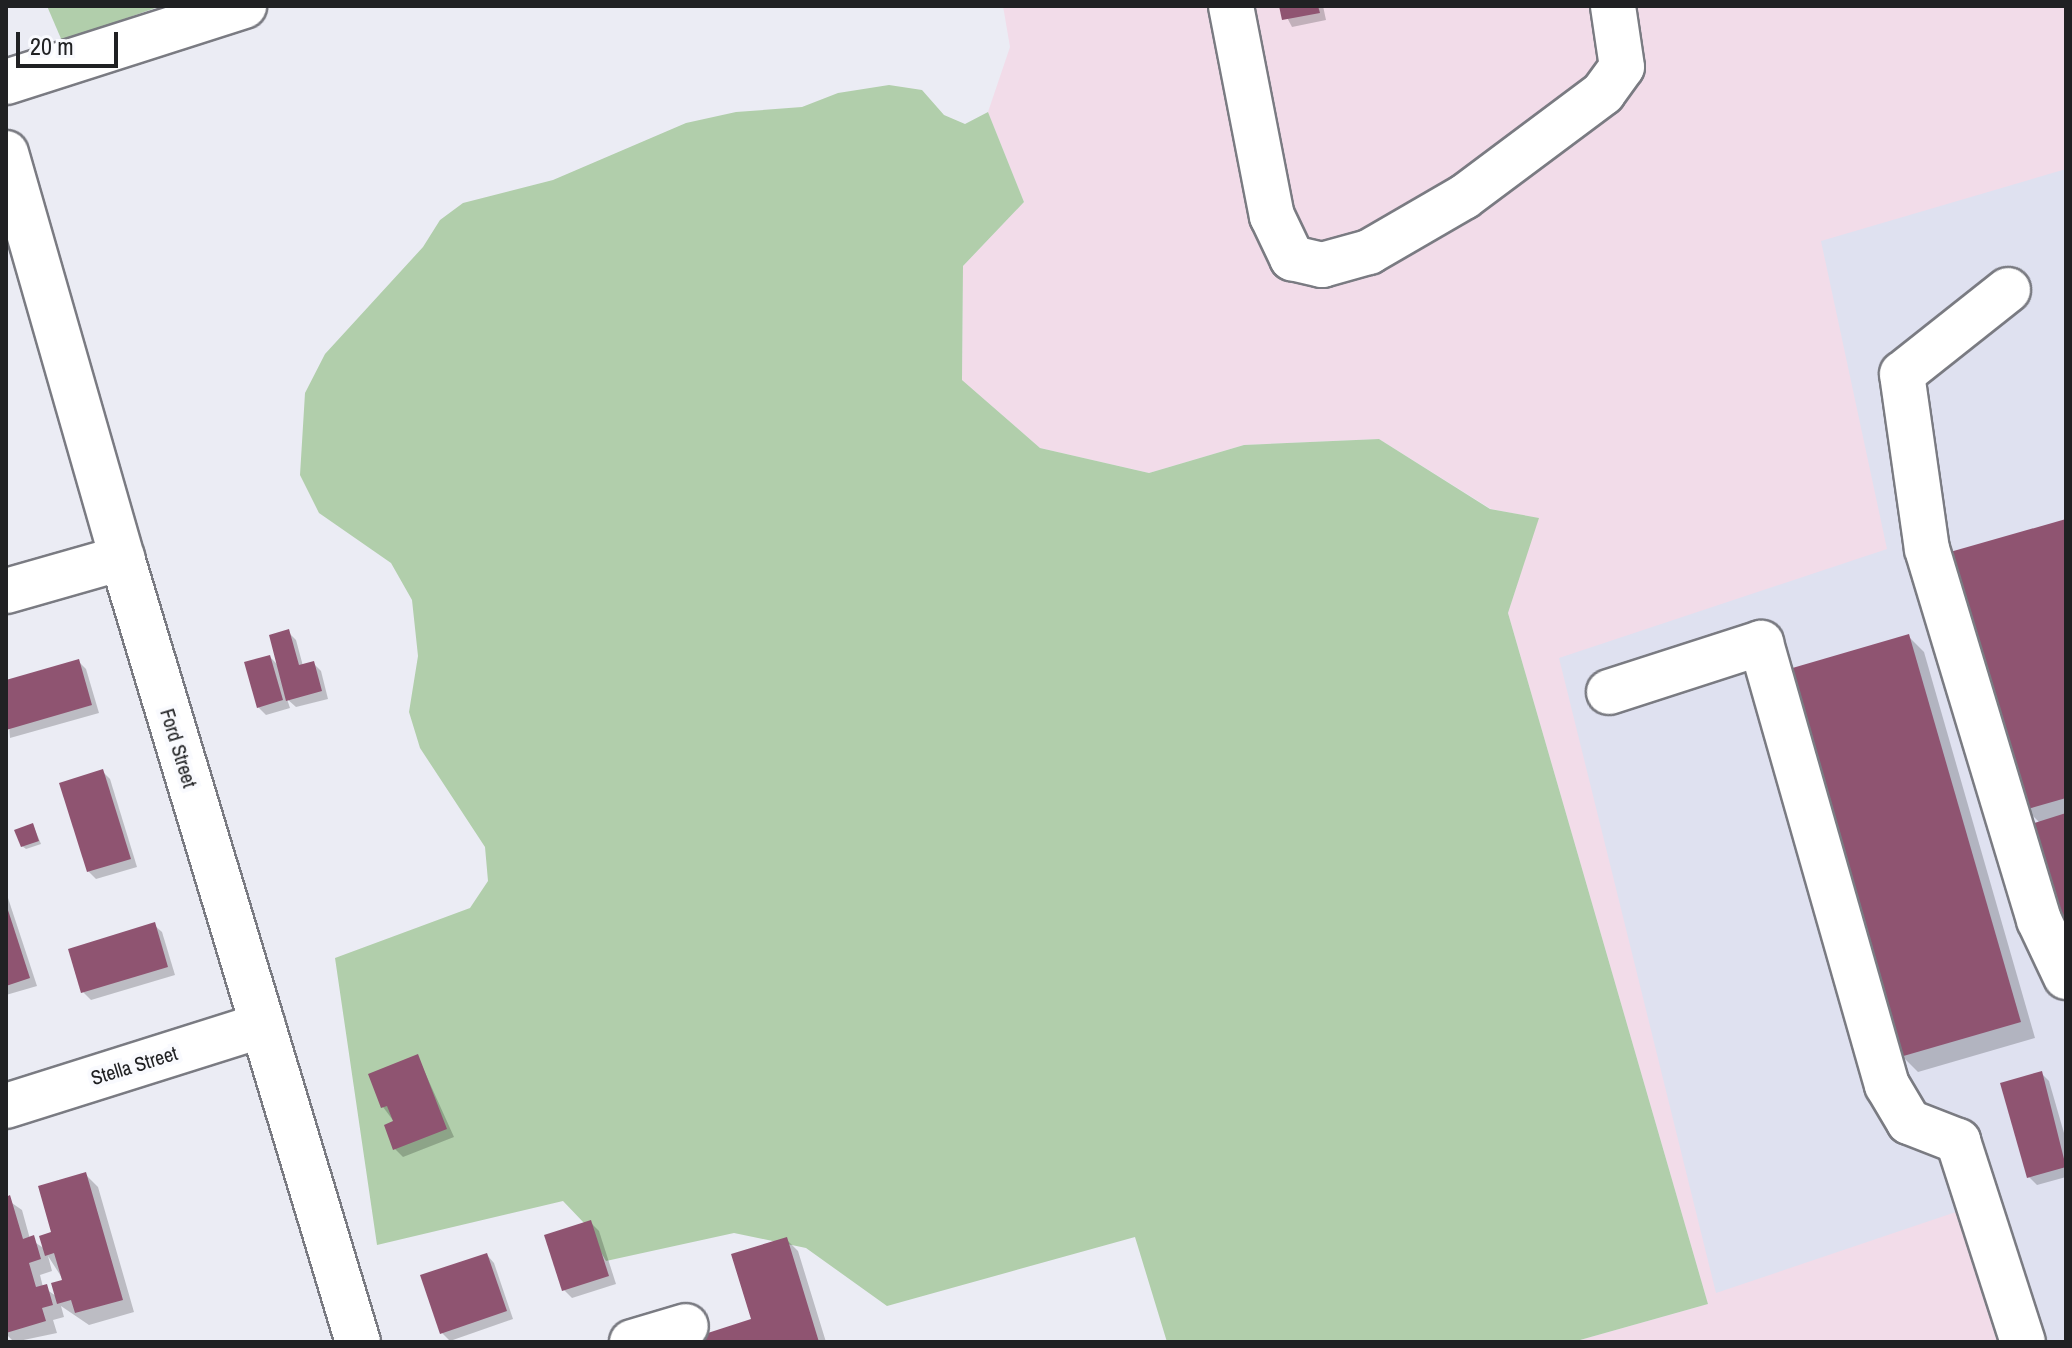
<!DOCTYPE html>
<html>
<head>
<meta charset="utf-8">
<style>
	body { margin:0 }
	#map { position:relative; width:2072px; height:1348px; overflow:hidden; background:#ebecf4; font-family:"Archivo Narrow",sans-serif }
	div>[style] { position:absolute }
	.commercial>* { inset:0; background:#f2dce9 }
	.built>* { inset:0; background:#dfe1f0 }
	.green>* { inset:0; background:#b1ceab }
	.shadow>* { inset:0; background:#0003 }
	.building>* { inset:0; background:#8f5471 }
	.roads { filter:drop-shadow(2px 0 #7a7b82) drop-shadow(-2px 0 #7a7b82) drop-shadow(0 2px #7a7b82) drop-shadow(0 -2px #7a7b82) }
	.minor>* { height:44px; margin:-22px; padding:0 22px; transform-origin:22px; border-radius:22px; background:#fff }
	span { translate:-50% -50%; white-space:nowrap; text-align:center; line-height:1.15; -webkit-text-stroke:8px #f9fafe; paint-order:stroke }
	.street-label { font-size:20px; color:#202123 }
	.frame { position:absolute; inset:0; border:8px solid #202123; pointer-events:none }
	.scale { position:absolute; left:16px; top:32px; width:102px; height:36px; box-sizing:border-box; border:4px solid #202123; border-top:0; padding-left:10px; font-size:24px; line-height:28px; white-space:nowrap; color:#202123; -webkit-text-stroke:6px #f9fafe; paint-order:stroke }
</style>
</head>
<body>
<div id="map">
	<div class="commercial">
		<div style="clip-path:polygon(1003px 6px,2066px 6px,2066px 1342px,1573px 1342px,1708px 1304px,1508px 613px,1538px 518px,1491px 509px,1379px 439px,1244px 445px,1149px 473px,1040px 448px,962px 380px,963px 266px,1024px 202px,988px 112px,1010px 47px)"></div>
	</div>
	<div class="built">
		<div style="clip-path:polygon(2066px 169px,2066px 1342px,2001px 1342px,1959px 1211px,1716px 1293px,1559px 658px,1887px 549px,1821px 241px)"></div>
	</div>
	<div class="green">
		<div style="clip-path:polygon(47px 6px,161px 6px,62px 41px)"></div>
		<div style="clip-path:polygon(889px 85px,922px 90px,944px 115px,965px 124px,988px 112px,1024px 202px,963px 266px,962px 380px,1040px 448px,1149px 473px,1244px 445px,1379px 439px,1490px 509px,1539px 518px,1508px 613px,1708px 1304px,1573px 1342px,1167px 1342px,1135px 1237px,887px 1306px,806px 1248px,734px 1233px,606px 1261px,585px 1224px,563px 1201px,377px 1245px,335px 958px,470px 908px,488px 881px,485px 847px,420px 748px,409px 712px,418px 656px,412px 600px,391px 563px,319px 513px,300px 475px,305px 393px,325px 354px,423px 247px,440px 220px,463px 203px,553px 180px,686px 123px,736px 112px,802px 107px,838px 93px)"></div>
	</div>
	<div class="shadow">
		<div style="clip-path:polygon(1281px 6px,1323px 6px,1326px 20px,1292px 27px)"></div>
		<div style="clip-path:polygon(2066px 521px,2066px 937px,2040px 823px,2026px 809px)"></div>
		<div style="clip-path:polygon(288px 632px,296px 640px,303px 666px,313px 663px,321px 671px,328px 699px,296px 707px,287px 699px,290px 708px,266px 715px,258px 707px,270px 657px,279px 666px)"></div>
		<div style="clip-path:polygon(1908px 636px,1924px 652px,2035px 1038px,1918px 1072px,1902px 1056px)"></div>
		<div style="clip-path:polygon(78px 661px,86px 669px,99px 713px,10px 738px,6px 682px)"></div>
		<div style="clip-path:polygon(102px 771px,110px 779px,137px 867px,96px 879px,88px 871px)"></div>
		<div style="clip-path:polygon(33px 825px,41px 844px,26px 849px,22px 846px)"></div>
		<div style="clip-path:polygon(6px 892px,37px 986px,6px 995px)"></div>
		<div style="clip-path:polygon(154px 925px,162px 932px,175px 975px,91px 1000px,83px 992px)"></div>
		<div style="clip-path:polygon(418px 1057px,454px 1137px,403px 1157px,395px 1149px,395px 1123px,383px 1107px)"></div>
		<div style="clip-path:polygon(2041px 1073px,2049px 1081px,2066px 1140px,2066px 1177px,2037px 1185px,2029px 1177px,2002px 1084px)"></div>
		<div style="clip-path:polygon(evenodd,86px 1175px,98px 1187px,134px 1312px,89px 1325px,61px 1306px,64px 1317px,53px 1320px,57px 1333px,14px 1342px,6px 1334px,6px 1199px,22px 1210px,30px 1239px,45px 1249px,86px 1175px,48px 1256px,64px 1281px,56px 1296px,43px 1287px,40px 1275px,52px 1271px,48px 1256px)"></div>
		<div style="clip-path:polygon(591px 1223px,599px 1231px,616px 1284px,572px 1298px,564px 1290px)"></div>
		<div style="clip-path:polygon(786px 1239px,798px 1251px,826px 1342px,684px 1342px,753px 1321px)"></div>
		<div style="clip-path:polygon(487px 1255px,494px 1263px,513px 1319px,450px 1341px,442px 1333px)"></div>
	</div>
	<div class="building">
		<div style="clip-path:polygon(1279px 6px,1318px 6px,1320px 13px,1282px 20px)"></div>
		<div style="clip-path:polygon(2066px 519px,2066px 798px,2024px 810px,1950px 552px)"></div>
		<div style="clip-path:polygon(289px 629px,299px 665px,314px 661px,322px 691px,286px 701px,269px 635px)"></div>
		<div style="clip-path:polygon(1909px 634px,2021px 1022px,1900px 1057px,1789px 669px)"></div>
		<div style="clip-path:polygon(270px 655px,283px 700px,257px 708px,244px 662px)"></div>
		<div style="clip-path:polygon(79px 659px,92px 705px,6px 730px,6px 680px)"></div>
		<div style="clip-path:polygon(103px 769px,131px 859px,87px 872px,59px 783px)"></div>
		<div style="clip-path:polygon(2066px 813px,2066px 942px,2031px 824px)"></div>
		<div style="clip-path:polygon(33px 823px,39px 841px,21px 847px,14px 830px)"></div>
		<div style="clip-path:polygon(6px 904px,30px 978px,6px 986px)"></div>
		<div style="clip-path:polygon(155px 922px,168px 967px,81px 993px,68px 949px)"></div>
		<div style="clip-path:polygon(418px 1054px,447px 1129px,393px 1150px,384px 1125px,393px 1121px,387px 1106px,381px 1108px,368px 1074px)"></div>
		<div style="clip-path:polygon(2042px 1071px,2066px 1167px,2027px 1178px,2000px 1083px)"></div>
		<div style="clip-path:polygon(86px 1172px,123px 1300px,75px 1313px,71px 1300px,57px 1304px,51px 1283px,62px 1280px,54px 1253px,45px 1256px,39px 1236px,51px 1232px,38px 1186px)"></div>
		<div style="clip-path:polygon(10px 1195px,23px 1239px,34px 1235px,41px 1259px,29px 1263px,36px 1287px,47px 1284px,53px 1305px,42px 1308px,46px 1321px,6px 1333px,6px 1197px)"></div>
		<div style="clip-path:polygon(591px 1220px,609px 1276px,562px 1291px,544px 1235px)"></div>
		<div style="clip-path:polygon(787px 1237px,819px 1342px,680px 1342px,751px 1319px,731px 1254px)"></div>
		<div style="clip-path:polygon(487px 1253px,507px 1311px,440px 1334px,420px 1275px)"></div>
	</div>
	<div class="roads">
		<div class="minor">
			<div style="left:1231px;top:6px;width:214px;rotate:79deg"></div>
			<div style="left:1272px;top:216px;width:47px;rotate:64.5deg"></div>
			<div style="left:1292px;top:258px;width:31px;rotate:13deg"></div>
			<div style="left:1322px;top:265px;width:49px;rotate:-15.5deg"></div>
			<div style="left:1369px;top:252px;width:110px;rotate:-30.1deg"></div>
			<div style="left:1464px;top:197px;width:174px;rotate:-36.8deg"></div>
			<div style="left:1603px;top:93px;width:32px;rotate:-54deg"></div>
			<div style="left:1622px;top:67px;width:62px;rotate:-98.4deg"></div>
			<div style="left:6px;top:82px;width:250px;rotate:-17.7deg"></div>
			<div style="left:6px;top:153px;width:421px;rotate:74deg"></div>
			<div style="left:122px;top:558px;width:819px;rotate:73.25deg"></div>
			<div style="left:2008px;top:290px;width:135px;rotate:141.6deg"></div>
			<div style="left:1902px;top:374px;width:177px;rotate:81.9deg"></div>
			<div style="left:1927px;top:549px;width:388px;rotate:73.2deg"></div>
			<div style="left:2039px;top:920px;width:63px;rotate:64.7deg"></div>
			<div style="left:6px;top:591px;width:121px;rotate:-15.9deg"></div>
			<div style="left:1609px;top:692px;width:160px;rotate:-17.9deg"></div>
			<div style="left:1761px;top:643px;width:460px;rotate:74.1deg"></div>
			<div style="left:1887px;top:1085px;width:43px;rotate:59.3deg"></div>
			<div style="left:1909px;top:1122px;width:53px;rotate:21.2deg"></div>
			<div style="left:1958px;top:1141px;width:211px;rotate:72.1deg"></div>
			<div style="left:6px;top:1106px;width:269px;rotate:-17.5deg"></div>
			<div style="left:632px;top:1342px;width:56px;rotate:-16.5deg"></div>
		</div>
	</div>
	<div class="street-label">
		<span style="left:179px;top:748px;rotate:73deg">Ford Street</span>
		<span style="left:134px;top:1065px;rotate:-17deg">Stella Street</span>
	</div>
	<div class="frame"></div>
	<div class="scale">20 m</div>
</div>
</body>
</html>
